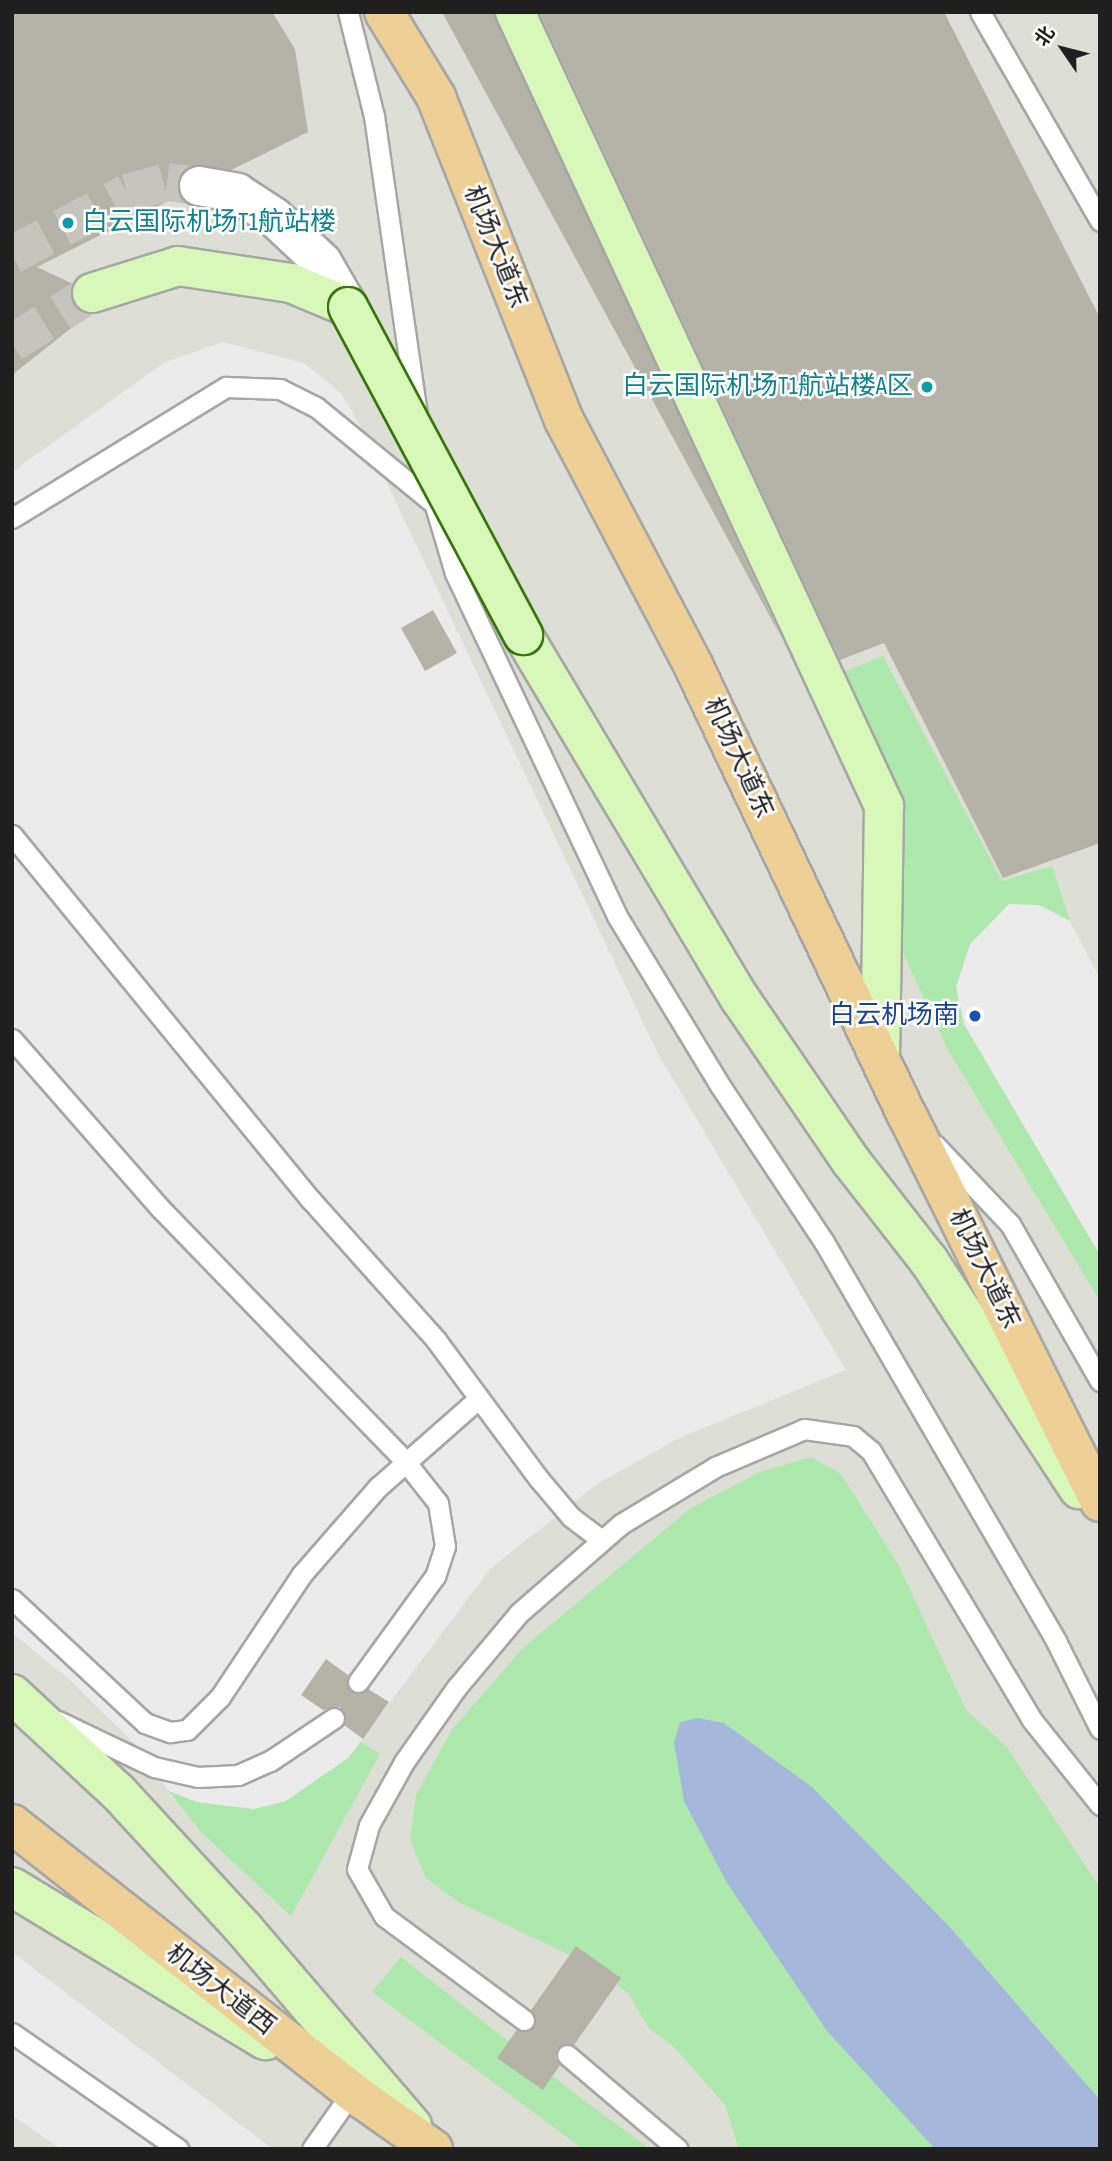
<!DOCTYPE html>
<html>
<head>
<meta charset="utf-8">
<style>
	body { margin:0 }
	#map { position:relative; width:1112px; height:2161px; overflow:hidden; background:#eeefe5; font-family:"Sofia Sans Condensed","Noto Sans SC",sans-serif }
	div>[style] { position:absolute }
	.airport>* { inset:0; background:#ddded6 }
	.grass>* { inset:0; background:#ade9ac }
	.parking>* { inset:0; background:#ebebeb }
	.water>* { inset:0; background:#a6b7dc }
	.building>* { inset:0; background:#b5b3a7 }
	.tertiary-tunnel>* { height:38px; margin-top:-19px; transform-origin:0; background:repeating-linear-gradient(90deg,#c5c5bd 0 38px,transparent 0 57px) }
	.secondary-tunnel>* { height:38px; margin-top:-19px; transform-origin:0; background:repeating-linear-gradient(90deg,#c5c5bd 0 38px,transparent 0 57px) }
	.roads { filter:drop-shadow(2px 0 #a6a6a6) drop-shadow(-2px 0 #a6a6a6) drop-shadow(0 2px #a6a6a6) drop-shadow(0 -2px #a6a6a6) }
	.service>* { height:19px; margin:-9.5px; padding:0 9.5px; transform-origin:9.5px; border-radius:9.5px; background:#fff }
	.tertiary>* { height:38px; margin:-19px; padding:0 19px; transform-origin:19px; border-radius:19px; background:#fff }
	.secondary>* { height:38px; margin:-19px; padding:0 19px; transform-origin:19px; border-radius:19px; background:#d8f8ba }
	.trunk>* { height:38px; margin:-19px; padding:0 19px; transform-origin:19px; border-radius:19px; background:#eed096 }
	.bridges { filter:drop-shadow(2px 0 #367507) drop-shadow(-2px 0 #367507) drop-shadow(0 2px #367507) drop-shadow(0 -2px #367507) }
	.secondary-bridge>* { height:38px; margin:-19px; padding:0 19px; transform-origin:19px; border-radius:19px; background:#d8f8ba }
	.dots>* { width:19px; height:19px; translate:-50% -50%; box-sizing:border-box; border:4px solid #fff; border-radius:50% }
	span { translate:-50% -50%; white-space:nowrap; text-align:center; line-height:1.15; -webkit-text-stroke:5px #fff; paint-order:stroke }
	.culture-label { font-size:26px; color:#0d838f }
	.left { translate:0 -50%; text-align:left }
	.right { translate:-100% -50%; text-align:right }
	.street-label { font-size:26px; color:#1f1f1f }
	.transit-label { font-size:26px; color:#164399 }
	.frame { position:absolute; inset:0; border:14px solid #1f1f1f; pointer-events:none }
	.north { position:absolute; left:1028px; top:14px; width:70px; height:70px; -webkit-text-stroke:5px #fff; paint-order:stroke; rotate:305deg; font-size:19px; font-weight:700; line-height:28px; text-align:center; color:#1f1f1f }
	.north::after { content:''; display:block; margin:auto; width:24px; height:32px; background:#1f1f1f; clip-path:polygon(50% 0,100% 100%,50% 72%,0 100%) }
</style>
</head>
<body>
<div id="map">
	<div class="airport">
		<div style="clip-path:polygon(12px 12px,1100px 12px,1100px 2149px,12px 2149px)"></div>
	</div>
	<div class="grass">
		<div style="clip-path:polygon(883px 656px,1002px 881px,1052px 866px,1070px 921px,1039px 905px,964px 1024px,1100px 1255px,1100px 1301px,948px 1050px,903px 953px,896px 814px,837px 675px)"></div>
		<div style="clip-path:polygon(811px 1457px,841px 1474px,898px 1564px,966px 1710px,1007px 1747px,1100px 1888px,1100px 2100px,948px 1925px,812px 1787px,724px 1723px,827px 2031px,936px 2149px,739px 2149px,725px 2105px,674px 2047px,649px 2028px,628px 1993px,587px 1963px,460px 1903px,426px 1878px,410px 1840px,416px 1795px,451px 1731px,523px 1648px,691px 1508px,760px 1472px)"></div>
		<div style="clip-path:polygon(361px 1742px,380px 1754px,291px 1916px,201px 1832px,169px 1791px,197px 1802px,254px 1809px,348px 1758px)"></div>
		<div style="clip-path:polygon(401px 1957px,578px 2096px,650px 2149px,583px 2149px,372px 1992px)"></div>
	</div>
	<div class="parking">
		<div style="clip-path:polygon(223px 342px,304px 363px,341px 393px,357px 420px,658px 1054px,846px 1370px,679px 1438px,597px 1484px,491px 1568px,348px 1758px,286px 1801px,254px 1809px,197px 1802px,169px 1791px,135px 1744px,70px 1680px,12px 1633px,12px 472px,165px 362px)"></div>
		<div style="clip-path:polygon(1009px 904px,1039px 905px,1070px 921px,1100px 979px,1100px 1255px,964px 1024px,956px 987px,970px 944px)"></div>
		<div style="clip-path:polygon(12px 1952px,273px 2149px,61px 2149px,12px 2115px)"></div>
	</div>
	<div class="water">
		<div style="clip-path:polygon(698px 1718px,724px 1723px,812px 1787px,948px 1925px,1100px 2100px,1100px 2149px,935px 2149px,827px 2031px,727px 1883px,684px 1801px,674px 1743px,680px 1722px)"></div>
	</div>
	<div class="building">
		<div style="clip-path:polygon(12px 12px,272px 12px,295px 49px,308px 132px,231px 170px,191px 166px,178px 181px,180px 195px,37px 267px,73px 284px,71px 300px,89px 314px,12px 375px)"></div>
		<div style="clip-path:polygon(442px 12px,494px 12px,781px 637px)"></div>
		<div style="clip-path:polygon(539px 12px,944px 12px,1100px 318px,1100px 843px,1003px 878px,884px 643px,840px 660px)"></div>
		<div style="clip-path:polygon(433px 610px,457px 653px,425px 671px,401px 628px)"></div>
		<div style="clip-path:polygon(326px 1659px,348px 1675px,347px 1686px,351px 1692px,368px 1689px,389px 1702px,363px 1739px,344px 1725px,346px 1716px,340px 1707px,323px 1710px,301px 1695px)"></div>
		<div style="clip-path:polygon(576px 1946px,621px 1978px,574px 2045px,557px 2048px,555px 2058px,560px 2065px,543px 2090px,497px 2058px,517px 2030px,528px 2031px,534px 2027px,531px 2010px)"></div>
	</div>
	<div class="tertiary-tunnel">
		<div style="left:12px;top:255px;width:131px;rotate:-28.3deg"></div>
		<div style="left:127px;top:193px;width:41px;rotate:-15.4deg"></div>
		<div style="left:167px;top:182px;width:32px;rotate:7deg"></div>
	</div>
	<div class="secondary-tunnel">
		<div style="left:12px;top:343px;width:94px;rotate:-32deg"></div>
	</div>
	<div class="roads">
		<div class="service">
			<div style="left:348px;top:12px;width:107px;rotate:76deg"></div>
			<div style="left:374px;top:116px;width:302px;rotate:81.8deg"></div>
			<div style="left:980px;top:12px;width:241px;rotate:60.1deg"></div>
			<div style="left:427px;top:479px;width:98px;rotate:73.4deg"></div>
			<div style="left:455px;top:573px;width:379px;rotate:64.7deg"></div>
			<div style="left:617px;top:916px;width:200px;rotate:58.7deg"></div>
			<div style="left:721px;top:1087px;width:186px;rotate:56.4deg"></div>
			<div style="left:824px;top:1242px;width:462px;rotate:59.8deg"></div>
			<div style="left:1056px;top:1641px;width:98px;rotate:63.4deg"></div>
			<div style="left:12px;top:518px;width:251px;rotate:-31.5deg"></div>
			<div style="left:226px;top:387px;width:54px;rotate:2.1deg"></div>
			<div style="left:280px;top:389px;width:40px;rotate:26.6deg"></div>
			<div style="left:316px;top:407px;width:149px;rotate:39.3deg"></div>
			<div style="left:12px;top:835px;width:472px;rotate:50.7deg"></div>
			<div style="left:311px;top:1200px;width:188px;rotate:48.2deg"></div>
			<div style="left:436px;top:1340px;width:173px;rotate:53.5deg"></div>
			<div style="left:539px;top:1479px;width:50px;rotate:49.9deg"></div>
			<div style="left:571px;top:1517px;width:38px;rotate:37deg"></div>
			<div style="left:12px;top:1039px;width:225px;rotate:48.8deg"></div>
			<div style="left:160px;top:1208px;width:351px;rotate:45.9deg"></div>
			<div style="left:404px;top:1460px;width:55px;rotate:51.7deg"></div>
			<div style="left:438px;top:1503px;width:44px;rotate:80.8deg"></div>
			<div style="left:445px;top:1546px;width:32px;rotate:108deg"></div>
			<div style="left:435px;top:1576px;width:131px;rotate:126deg"></div>
			<div style="left:935px;top:1145px;width:109px;rotate:46.5deg"></div>
			<div style="left:1010px;top:1224px;width:181px;rotate:60.2deg"></div>
			<div style="left:12px;top:1599px;width:182px;rotate:43deg"></div>
			<div style="left:145px;top:1723px;width:27px;rotate:20deg"></div>
			<div style="left:170px;top:1732px;width:17px;rotate:-7deg"></div>
			<div style="left:187px;top:1730px;width:47px;rotate:-45deg"></div>
			<div style="left:220px;top:1697px;width:148px;rotate:-56.3deg"></div>
			<div style="left:302px;top:1574px;width:116px;rotate:-48.9deg"></div>
			<div style="left:378px;top:1487px;width:133px;rotate:-41.3deg"></div>
			<div style="left:58px;top:1721px;width:106px;rotate:25.6deg"></div>
			<div style="left:154px;top:1767px;width:45px;rotate:12.8deg"></div>
			<div style="left:198px;top:1777px;width:40px;rotate:-2.9deg"></div>
			<div style="left:238px;top:1775px;width:35px;rotate:-24deg"></div>
			<div style="left:270px;top:1761px;width:77px;rotate:-33.9deg"></div>
			<div style="left:524px;top:2020px;width:174px;rotate:-143.4deg"></div>
			<div style="left:384px;top:1916px;width:54px;rotate:-119.9deg"></div>
			<div style="left:357px;top:1869px;width:46px;rotate:-74.7deg"></div>
			<div style="left:369px;top:1825px;width:72px;rotate:-60.9deg"></div>
			<div style="left:404px;top:1762px;width:92px;rotate:-54.8deg"></div>
			<div style="left:457px;top:1687px;width:97px;rotate:-50deg"></div>
			<div style="left:519px;top:1613px;width:135px;rotate:-41.1deg"></div>
			<div style="left:621px;top:1524px;width:110px;rotate:-31.2deg"></div>
			<div style="left:715px;top:1467px;width:97px;rotate:-23.1deg"></div>
			<div style="left:804px;top:1429px;width:49px;rotate:8.1deg"></div>
			<div style="left:853px;top:1436px;width:23px;rotate:40deg"></div>
			<div style="left:871px;top:1451px;width:313px;rotate:59.1deg"></div>
			<div style="left:1032px;top:1720px;width:109px;rotate:51.3deg"></div>
			<div style="left:12px;top:2033px;width:203px;rotate:34.9deg"></div>
			<div style="left:567px;top:2055px;width:145px;rotate:40.3deg"></div>
			<div style="left:312px;top:2149px;width:70px;rotate:-54.9deg"></div>
		</div>
		<div class="tertiary">
			<div style="left:199px;top:186px;width:39px;rotate:10deg"></div>
			<div style="left:237px;top:193px;width:44px;rotate:33deg"></div>
			<div style="left:274px;top:217px;width:66px;rotate:43.2deg"></div>
			<div style="left:322px;top:262px;width:52px;rotate:60deg"></div>
		</div>
		<div class="secondary">
			<div style="left:515px;top:12px;width:876px;rotate:65.07deg"></div>
			<div style="left:884px;top:806px;width:252px;rotate:90.9deg"></div>
			<div style="left:92px;top:293px;width:90px;rotate:-17.4deg"></div>
			<div style="left:178px;top:266px;width:114px;rotate:8.6deg"></div>
			<div style="left:291px;top:283px;width:62px;rotate:22.8deg"></div>
			<div style="left:523px;top:635px;width:425px;rotate:59.2deg"></div>
			<div style="left:741px;top:1000px;width:194px;rotate:55.7deg"></div>
			<div style="left:850px;top:1160px;width:128px;rotate:52deg"></div>
			<div style="left:929px;top:1261px;width:273px;rotate:56.7deg"></div>
			<div style="left:12px;top:1694px;width:144px;rotate:42.8deg"></div>
			<div style="left:118px;top:1792px;width:186px;rotate:47.4deg"></div>
			<div style="left:244px;top:1929px;width:259px;rotate:49.5deg"></div>
			<div style="left:12px;top:1887px;width:296px;rotate:31.2deg"></div>
		</div>
		<div class="trunk">
			<div style="left:384px;top:12px;width:100px;rotate:58.5deg"></div>
			<div style="left:436px;top:97px;width:347px;rotate:68.4deg"></div>
			<div style="left:564px;top:420px;width:279px;rotate:62.2deg"></div>
			<div style="left:694px;top:667px;width:498px;rotate:64.6deg"></div>
			<div style="left:908px;top:1117px;width:430px;rotate:63.5deg"></div>
			<div style="left:12px;top:1824px;width:433px;rotate:38.2deg"></div>
			<div style="left:352px;top:2092px;width:99px;rotate:35.1deg"></div>
		</div>
	</div>
	<div class="bridges">
		<div class="secondary-bridge">
			<div style="left:348px;top:307px;width:372px;rotate:61.9deg"></div>
		</div>
	</div>
	<div class="dots">
		<div style="left:68px;top:223px;background:#0f9aa8"></div>
		<div style="left:927px;top:387px;background:#0f9aa8"></div>
		<div style="left:975px;top:1016px;background:#1a4fb4"></div>
	</div>
	<div class="culture-label">
		<span class="left" style="left:82px;top:223px">白云国际机场T1航站楼</span>
		<span class="right" style="left:913px;top:387px">白云国际机场T1航站楼A区</span>
	</div>
	<div class="street-label">
		<span style="left:495px;top:247px;rotate:68deg">机场大道东</span>
		<span style="left:738px;top:758px;rotate:65deg">机场大道东</span>
		<span style="left:984px;top:1269px;rotate:64deg">机场大道东</span>
		<span style="left:220px;top:1990px;rotate:38deg">机场大道西</span>
	</div>
	<div class="transit-label">
		<span class="right" style="left:959px;top:1016px">白云机场南</span>
	</div>
	<div class="frame"></div>
	<div class="north">北</div>
</div>
</body>
</html>
